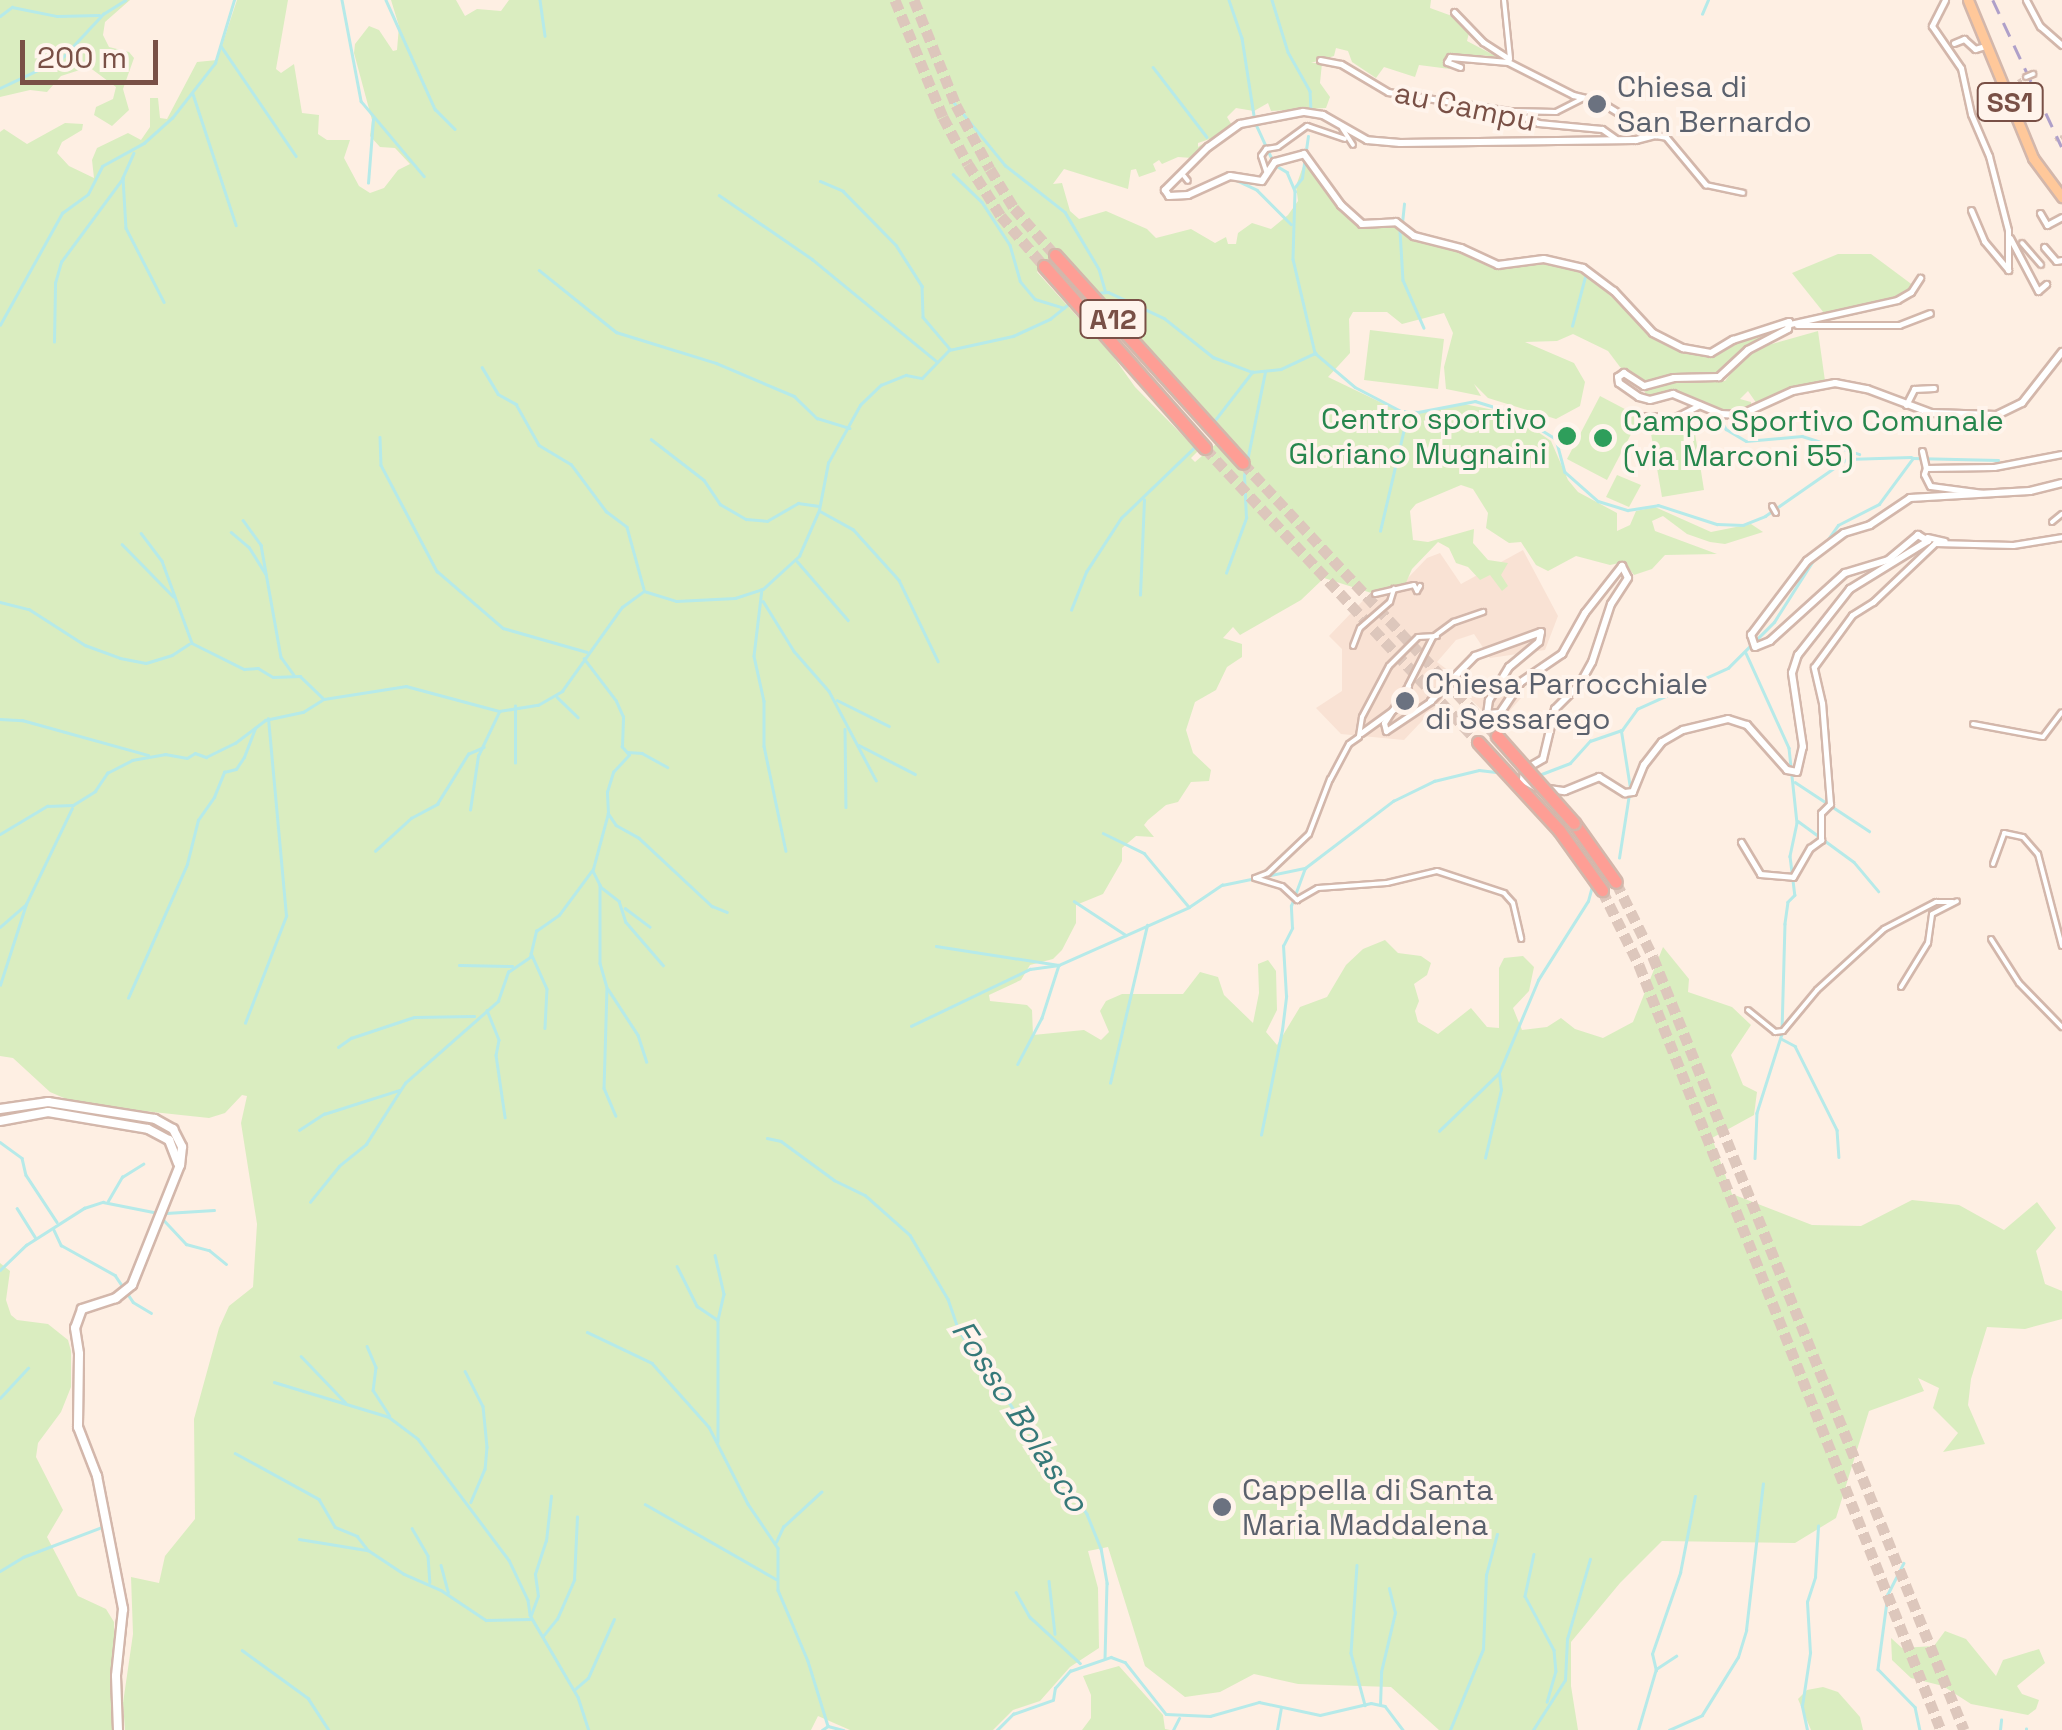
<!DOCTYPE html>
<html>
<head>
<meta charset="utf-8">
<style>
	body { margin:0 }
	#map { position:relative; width:2062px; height:1730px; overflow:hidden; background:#feefe3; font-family:"Space Grotesk",sans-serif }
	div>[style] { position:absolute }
	.residential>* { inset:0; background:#f9e2d4 }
	.green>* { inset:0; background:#daedc0 }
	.stream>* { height:2.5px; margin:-1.25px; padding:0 1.25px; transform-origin:1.25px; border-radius:1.25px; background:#b6eae9 }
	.pedestrian-tunnel>* { height:4px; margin-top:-2px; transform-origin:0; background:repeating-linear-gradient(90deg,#ddc7bc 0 4px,transparent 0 6px) }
	.motorway-tunnel>* { height:11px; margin-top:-5.5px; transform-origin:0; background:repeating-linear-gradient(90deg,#ddc7bc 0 11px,transparent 0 16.5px) }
	.roads { filter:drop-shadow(2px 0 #d3b7ab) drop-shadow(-2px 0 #d3b7ab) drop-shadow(0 2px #d3b7ab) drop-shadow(0 -2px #d3b7ab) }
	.pedestrian>* { height:4px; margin:-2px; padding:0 2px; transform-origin:2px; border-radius:2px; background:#fff }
	.minor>* { height:5px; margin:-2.5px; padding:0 2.5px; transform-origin:2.5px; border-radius:2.5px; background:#fff }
	.tertiary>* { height:6px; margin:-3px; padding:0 3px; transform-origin:3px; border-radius:3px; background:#fff }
	.secondary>* { height:8px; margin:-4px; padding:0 4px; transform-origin:4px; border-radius:4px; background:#fff }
	.primary>* { height:9px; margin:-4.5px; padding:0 4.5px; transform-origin:4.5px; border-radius:4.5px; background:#ffc89a }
	.motorway>* { height:11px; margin:-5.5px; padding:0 5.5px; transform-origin:5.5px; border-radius:5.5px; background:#fe9e95 }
	.rail>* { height:2.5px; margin-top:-1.25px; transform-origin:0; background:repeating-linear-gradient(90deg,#afa0c9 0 15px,transparent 0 25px) }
	.bridges { filter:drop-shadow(2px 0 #d3b7ab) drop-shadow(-2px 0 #d3b7ab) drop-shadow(0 2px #d3b7ab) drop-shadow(0 -2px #d3b7ab) }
	.pedestrian-bridge>* { height:4px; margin:-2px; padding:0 2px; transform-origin:2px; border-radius:2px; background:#fff }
	.motorway-bridge>* { height:11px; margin:-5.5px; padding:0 5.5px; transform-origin:5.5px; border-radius:5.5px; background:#fe9e95 }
	.dots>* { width:28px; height:28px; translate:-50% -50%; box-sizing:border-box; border:5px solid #fff4ec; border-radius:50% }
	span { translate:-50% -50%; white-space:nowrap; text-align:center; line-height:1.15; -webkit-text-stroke:8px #fff4ec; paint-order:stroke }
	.shield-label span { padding:2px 8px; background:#fff4ec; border:2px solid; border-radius:8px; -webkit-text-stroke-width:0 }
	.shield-label { font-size:28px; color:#795046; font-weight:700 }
	.worship-label { font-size:30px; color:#5b616d }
	.left { translate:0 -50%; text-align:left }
	.street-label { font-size:30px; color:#795046 }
	.leisure-label { font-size:30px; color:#27864d }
	.right { translate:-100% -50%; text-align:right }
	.water-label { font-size:32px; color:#367979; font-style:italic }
	.scale { position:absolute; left:20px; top:40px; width:138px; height:45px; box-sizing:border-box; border:5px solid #795046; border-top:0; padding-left:12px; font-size:30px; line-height:35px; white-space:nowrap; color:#795046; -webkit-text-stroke:8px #fff4ec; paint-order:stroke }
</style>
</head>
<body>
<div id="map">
	<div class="residential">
		<div style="clip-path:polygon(1523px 550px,1558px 616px,1545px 650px,1490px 658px,1474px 634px,1456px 640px,1437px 662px,1481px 695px,1512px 678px,1522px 697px,1497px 725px,1456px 685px,1404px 740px,1341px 734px,1316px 708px,1342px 691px,1342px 649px,1329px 636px,1379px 584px,1406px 580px,1427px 558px,1440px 553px,1461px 584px)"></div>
	</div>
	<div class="green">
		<div style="clip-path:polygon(0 0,130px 0,105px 22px,103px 35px,109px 47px,129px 52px,134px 58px,123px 89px,129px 110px,112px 126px,94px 115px,96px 107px,113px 99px,116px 87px,89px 67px,61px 76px,47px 92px,30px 90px,0 97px)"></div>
		<div style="clip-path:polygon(evenodd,237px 0,288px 0,276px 69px,281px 73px,294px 64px,302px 113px,319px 115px,318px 134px,327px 140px,350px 140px,344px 158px,359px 186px,370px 193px,384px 188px,398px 170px,410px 164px,395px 148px,380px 147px,370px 136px,372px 120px,354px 53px,355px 44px,369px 26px,379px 30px,393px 51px,397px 50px,399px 26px,391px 0,456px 0,465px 16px,477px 9px,501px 11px,509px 0,1431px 0,1430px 8px,1452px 16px,1469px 33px,1467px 41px,1505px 61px,1487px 60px,1488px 56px,1481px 55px,1480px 60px,1448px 57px,1444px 62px,1450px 69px,1419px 65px,1415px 77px,1384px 67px,1376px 78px,1352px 62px,1348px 51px,1336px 48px,1334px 56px,1311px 63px,1322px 63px,1320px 83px,1330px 97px,1326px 108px,1271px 111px,1268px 103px,1254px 111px,1236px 108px,1227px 117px,1233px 127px,1227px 133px,1198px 143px,1198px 147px,1207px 141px,1210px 145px,1192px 158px,1178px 157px,1162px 164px,1159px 160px,1153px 164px,1156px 171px,1139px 177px,1136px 169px,1131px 170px,1128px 189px,1064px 169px,1053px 184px,1062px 183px,1070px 211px,1079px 219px,1106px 211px,1147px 229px,1156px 238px,1191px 229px,1215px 243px,1226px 237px,1228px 244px,1236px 244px,1238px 233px,1252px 223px,1271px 229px,1288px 215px,1298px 201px,1296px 186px,1306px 158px,1357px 226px,1398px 226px,1497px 267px,1539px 262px,1583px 271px,1665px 345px,1713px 355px,1730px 343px,1783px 326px,1747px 346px,1721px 372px,1644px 382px,1620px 367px,1608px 351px,1573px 334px,1557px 341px,1525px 342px,1574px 363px,1585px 382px,1580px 406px,1556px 419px,1488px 398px,1474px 384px,1481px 396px,1446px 389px,1444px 367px,1453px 333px,1444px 313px,1402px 324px,1387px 312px,1353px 312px,1349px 319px,1350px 353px,1328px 377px,1407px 415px,1464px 404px,1499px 411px,1528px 425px,1551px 441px,1568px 480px,1578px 492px,1617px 513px,1617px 531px,1630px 525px,1636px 511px,1655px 507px,1711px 532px,1751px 524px,1763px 532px,1725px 544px,1710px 542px,1687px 534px,1663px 516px,1652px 521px,1655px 531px,1717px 554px,1665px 555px,1652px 569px,1634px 575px,1624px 562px,1610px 565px,1576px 556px,1548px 571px,1536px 565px,1521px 542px,1509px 543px,1486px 528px,1488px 513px,1473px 489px,1461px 485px,1416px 504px,1410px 511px,1413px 540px,1428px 542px,1474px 529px,1473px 543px,1488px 560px,1508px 563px,1501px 575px,1508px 586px,1502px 591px,1490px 575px,1480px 580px,1468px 567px,1456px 563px,1449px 548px,1438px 542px,1412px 569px,1405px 585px,1391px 586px,1381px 596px,1324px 578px,1301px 600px,1240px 635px,1233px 627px,1223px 638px,1242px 644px,1242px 657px,1227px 667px,1216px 690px,1195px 702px,1186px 730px,1193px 753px,1211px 770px,1209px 781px,1191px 782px,1178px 802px,1166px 805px,1148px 820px,1144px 825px,1154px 837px,1136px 836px,1122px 848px,1122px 861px,1103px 894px,1076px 905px,1076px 923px,1062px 950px,1053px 959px,1030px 965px,1021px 980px,989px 995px,990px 1001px,1027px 1005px,1032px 1010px,1033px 1035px,1084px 1030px,1101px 1040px,1109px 1032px,1100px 1011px,1106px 1001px,1122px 994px,1183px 994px,1200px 972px,1218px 977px,1224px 995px,1253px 1023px,1259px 993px,1258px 964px,1268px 960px,1276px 971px,1277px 1010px,1266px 1032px,1277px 1045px,1300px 1007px,1327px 997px,1346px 965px,1363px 949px,1385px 940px,1398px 953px,1421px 956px,1431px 963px,1427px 975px,1414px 984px,1419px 1001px,1415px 1011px,1418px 1022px,1438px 1034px,1471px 1008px,1487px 1027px,1499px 1028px,1499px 968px,1504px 958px,1523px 956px,1534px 967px,1529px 991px,1513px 1008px,1522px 1030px,1547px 1027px,1561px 1018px,1575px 1029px,1603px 1038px,1633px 1022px,1663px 947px,1689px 979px,1688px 992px,1732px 1007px,1751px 1025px,1731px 1055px,1743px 1085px,1757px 1092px,1754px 1115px,1712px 1138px,1732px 1194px,1812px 1225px,1861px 1226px,1912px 1200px,1959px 1205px,2004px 1230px,2037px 1202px,2056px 1228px,2036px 1251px,2045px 1284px,2062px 1291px,2062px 1319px,2025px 1329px,1987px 1327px,1971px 1379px,1968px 1405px,1985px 1444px,1943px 1452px,1958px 1433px,1933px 1408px,1939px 1388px,1918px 1378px,1924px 1391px,1869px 1411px,1836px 1518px,1795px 1543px,1662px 1541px,1620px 1583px,1571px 1642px,1571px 1686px,1578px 1730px,1439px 1730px,1391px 1687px,1298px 1684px,1254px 1674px,1220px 1692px,1185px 1697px,1145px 1666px,1108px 1547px,1088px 1551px,1098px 1588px,1099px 1648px,1070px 1667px,1040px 1701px,1013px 1710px,993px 1730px,850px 1730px,818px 1716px,811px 1730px,125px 1730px,123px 1703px,133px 1634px,131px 1577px,159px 1583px,165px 1556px,195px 1519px,194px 1419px,219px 1328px,229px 1306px,253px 1287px,257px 1224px,241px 1123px,247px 1096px,242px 1095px,225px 1113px,209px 1118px,78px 1104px,50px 1092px,13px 1058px,0 1056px,0 132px,4px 129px,27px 144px,65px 123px,83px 124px,82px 130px,62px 142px,57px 153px,69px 166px,94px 178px,92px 160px,97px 148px,128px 133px,141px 140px,150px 127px,150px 98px,158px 98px,160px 118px,167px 119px,197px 62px,217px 60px,237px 0,1057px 254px,1246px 456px,1248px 462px,1240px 469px,1216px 444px,1195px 462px,1191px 458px,1198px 451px,1135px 387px,1113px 356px,1037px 272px,1057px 254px)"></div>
		<div style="clip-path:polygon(1838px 254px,1871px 254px,1914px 286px,1897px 297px,1824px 313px,1792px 273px)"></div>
		<div style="clip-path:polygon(1370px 330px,1444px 339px,1438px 389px,1364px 380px)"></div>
		<div style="clip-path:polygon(1818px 331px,1825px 381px,1792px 388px,1757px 404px,1748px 391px,1740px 399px,1751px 402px,1751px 408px,1743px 412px,1729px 413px,1675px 392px,1645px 396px,1645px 388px,1673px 380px,1725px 381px,1743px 358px,1761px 347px)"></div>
		<div style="clip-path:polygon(1600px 396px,1640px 417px,1607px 480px,1567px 459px)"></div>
		<div style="clip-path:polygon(1693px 421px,1704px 490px,1662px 497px,1650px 428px)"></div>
		<div style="clip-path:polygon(1617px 475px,1641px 485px,1629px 507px,1606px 497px)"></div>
		<div style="clip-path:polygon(0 1263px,10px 1271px,6px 1300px,11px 1315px,17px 1320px,48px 1324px,68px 1340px,71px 1351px,71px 1387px,61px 1412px,38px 1443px,36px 1457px,63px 1510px,47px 1537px,78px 1596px,106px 1609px,114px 1622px,114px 1730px,0 1730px)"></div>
		<div style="clip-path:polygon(1945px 1631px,1966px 1639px,1996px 1676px,2003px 1660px,2039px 1649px,2045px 1663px,2017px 1686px,2022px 1694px,2039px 1700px,2036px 1709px,2028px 1715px,1971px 1704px,1943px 1686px,1911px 1678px,1892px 1660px,1891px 1638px,1902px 1648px,1934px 1646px)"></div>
		<div style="clip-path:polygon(1119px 1666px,1163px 1715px,1165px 1729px,1170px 1730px,1082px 1730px,1091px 1718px,1091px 1695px,1083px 1676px)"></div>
		<div style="clip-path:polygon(1823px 1687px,1838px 1692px,1860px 1717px,1863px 1730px,1811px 1730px,1798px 1699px,1807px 1690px)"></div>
	</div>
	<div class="stream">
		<div style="left:342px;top:0;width:103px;rotate:79.3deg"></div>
		<div style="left:361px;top:101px;width:98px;rotate:50deg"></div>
		<div style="left:386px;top:0;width:120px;rotate:65.8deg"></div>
		<div style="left:435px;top:109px;width:28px;rotate:45deg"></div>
		<div style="left:540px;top:0;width:36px;rotate:82deg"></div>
		<div style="left:1229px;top:0;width:40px;rotate:71.1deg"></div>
		<div style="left:1242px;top:38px;width:85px;rotate:81.2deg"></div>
		<div style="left:1255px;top:122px;width:41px;rotate:65.3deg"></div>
		<div style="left:1272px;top:0;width:54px;rotate:72.9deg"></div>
		<div style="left:1288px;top:52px;width:45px;rotate:60.6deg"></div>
		<div style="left:1310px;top:91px;width:18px;rotate:87deg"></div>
		<div style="left:1702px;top:14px;width:15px;rotate:-67deg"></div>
		<div style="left:0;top:16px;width:15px;rotate:-37deg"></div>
		<div style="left:12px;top:7px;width:46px;rotate:11.3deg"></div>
		<div style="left:57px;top:16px;width:42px;rotate:-1.4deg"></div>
		<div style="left:221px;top:46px;width:133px;rotate:55.7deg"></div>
		<div style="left:1153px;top:67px;width:88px;rotate:52.4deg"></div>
		<div style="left:0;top:88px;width:68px;rotate:-25.4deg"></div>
		<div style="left:61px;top:59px;width:62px;rotate:-47deg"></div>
		<div style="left:103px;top:14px;width:26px;rotate:-32deg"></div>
		<div style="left:193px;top:94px;width:138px;rotate:71.8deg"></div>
		<div style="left:952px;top:100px;width:84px;rotate:50.8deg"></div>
		<div style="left:1005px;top:165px;width:76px;rotate:38.1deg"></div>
		<div style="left:1065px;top:212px;width:66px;rotate:59.2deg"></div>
		<div style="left:1099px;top:269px;width:22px;rotate:74deg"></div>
		<div style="left:134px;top:153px;width:27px;rotate:114deg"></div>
		<div style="left:123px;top:178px;width:50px;rotate:86.6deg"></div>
		<div style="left:126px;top:228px;width:83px;rotate:62.8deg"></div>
		<div style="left:1277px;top:166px;width:12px;rotate:31deg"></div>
		<div style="left:1287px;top:172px;width:21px;rotate:67deg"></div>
		<div style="left:1295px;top:191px;width:68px;rotate:91.7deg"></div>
		<div style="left:1293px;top:259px;width:97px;rotate:76.8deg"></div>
		<div style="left:1315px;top:353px;width:52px;rotate:40.4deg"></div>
		<div style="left:1355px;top:387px;width:52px;rotate:27.6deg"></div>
		<div style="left:1401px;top:411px;width:17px;rotate:3deg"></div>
		<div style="left:1418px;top:412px;width:58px;rotate:-10.9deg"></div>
		<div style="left:1475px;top:401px;width:41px;rotate:17.1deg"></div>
		<div style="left:1514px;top:413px;width:49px;rotate:31.8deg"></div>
		<div style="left:1556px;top:439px;width:34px;rotate:75deg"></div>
		<div style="left:1565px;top:472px;width:44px;rotate:41.3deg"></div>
		<div style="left:1598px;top:501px;width:31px;rotate:17deg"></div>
		<div style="left:1628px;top:510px;width:30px;rotate:-9deg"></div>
		<div style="left:1658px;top:505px;width:62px;rotate:17.9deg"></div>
		<div style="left:1717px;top:524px;width:26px;rotate:2deg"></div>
		<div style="left:1743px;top:525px;width:24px;rotate:-22deg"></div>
		<div style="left:1765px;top:516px;width:100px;rotate:-34.8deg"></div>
		<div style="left:1847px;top:459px;width:64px;rotate:-1.8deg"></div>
		<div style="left:953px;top:174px;width:40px;rotate:44deg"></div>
		<div style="left:982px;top:202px;width:51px;rotate:56.9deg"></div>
		<div style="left:1010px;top:245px;width:37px;rotate:74deg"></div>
		<div style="left:1020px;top:281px;width:23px;rotate:50deg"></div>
		<div style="left:1035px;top:299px;width:30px;rotate:17deg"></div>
		<div style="left:1236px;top:180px;width:23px;rotate:25deg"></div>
		<div style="left:1257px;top:190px;width:48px;rotate:45deg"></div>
		<div style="left:820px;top:181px;width:25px;rotate:23deg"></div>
		<div style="left:843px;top:191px;width:76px;rotate:45.5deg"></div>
		<div style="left:896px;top:245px;width:49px;rotate:57.6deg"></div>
		<div style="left:922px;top:286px;width:31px;rotate:88deg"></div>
		<div style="left:923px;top:317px;width:42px;rotate:49.8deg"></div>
		<div style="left:368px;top:183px;width:64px;rotate:-85.5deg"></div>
		<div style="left:1295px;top:187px;width:11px;rotate:-52deg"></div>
		<div style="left:1302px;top:178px;width:42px;rotate:-81.9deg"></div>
		<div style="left:719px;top:195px;width:113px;rotate:34.5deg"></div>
		<div style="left:812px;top:259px;width:161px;rotate:39.4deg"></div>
		<div style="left:1402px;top:223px;width:19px;rotate:-84deg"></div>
		<div style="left:1400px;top:231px;width:49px;rotate:86.5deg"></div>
		<div style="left:1403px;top:280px;width:52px;rotate:66.4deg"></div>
		<div style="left:539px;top:270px;width:99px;rotate:38.8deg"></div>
		<div style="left:616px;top:332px;width:105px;rotate:17.2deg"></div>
		<div style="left:716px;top:363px;width:85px;rotate:22.9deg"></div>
		<div style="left:794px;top:396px;width:32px;rotate:44deg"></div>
		<div style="left:817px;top:418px;width:34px;rotate:17deg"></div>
		<div style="left:1095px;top:293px;width:13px;rotate:-4deg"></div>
		<div style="left:1108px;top:292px;width:62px;rotate:24.9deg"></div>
		<div style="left:1164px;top:318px;width:63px;rotate:38.5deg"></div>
		<div style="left:1213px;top:357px;width:42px;rotate:21deg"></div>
		<div style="left:1252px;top:372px;width:29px;rotate:-6deg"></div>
		<div style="left:1281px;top:369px;width:38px;rotate:-25deg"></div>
		<div style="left:0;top:325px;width:128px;rotate:-61deg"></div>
		<div style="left:62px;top:213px;width:32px;rotate:-36deg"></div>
		<div style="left:88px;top:194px;width:31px;rotate:-63deg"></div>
		<div style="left:102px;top:166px;width:48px;rotate:-28.7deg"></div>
		<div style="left:144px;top:143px;width:38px;rotate:-42deg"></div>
		<div style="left:172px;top:118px;width:70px;rotate:-52deg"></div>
		<div style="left:215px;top:63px;width:66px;rotate:-73.2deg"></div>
		<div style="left:1572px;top:326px;width:55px;rotate:-75.2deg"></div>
		<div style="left:54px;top:342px;width:59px;rotate:-89deg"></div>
		<div style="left:55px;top:283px;width:22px;rotate:-74deg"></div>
		<div style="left:61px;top:262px;width:104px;rotate:-53.6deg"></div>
		<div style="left:482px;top:367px;width:31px;rotate:59deg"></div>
		<div style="left:498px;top:394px;width:21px;rotate:29deg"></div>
		<div style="left:516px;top:404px;width:47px;rotate:60.7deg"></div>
		<div style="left:539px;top:445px;width:37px;rotate:31deg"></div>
		<div style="left:571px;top:464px;width:59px;rotate:53.3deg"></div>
		<div style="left:606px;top:511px;width:26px;rotate:37deg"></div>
		<div style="left:627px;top:527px;width:64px;rotate:74.7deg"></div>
		<div style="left:1718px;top:414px;width:17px;rotate:62deg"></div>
		<div style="left:1726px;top:429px;width:23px;rotate:31deg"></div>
		<div style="left:1746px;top:441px;width:56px;rotate:-5.1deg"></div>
		<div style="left:1802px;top:436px;width:60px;rotate:17.5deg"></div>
		<div style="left:1212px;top:424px;width:66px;rotate:-52.4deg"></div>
		<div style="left:380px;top:437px;width:28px;rotate:88deg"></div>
		<div style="left:381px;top:465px;width:120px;rotate:62.2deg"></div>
		<div style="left:437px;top:571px;width:87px;rotate:40.8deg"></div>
		<div style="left:503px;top:628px;width:87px;rotate:15.9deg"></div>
		<div style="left:651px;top:439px;width:67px;rotate:37.7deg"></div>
		<div style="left:704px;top:480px;width:29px;rotate:56deg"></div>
		<div style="left:720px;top:504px;width:30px;rotate:30deg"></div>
		<div style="left:746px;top:519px;width:21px;rotate:5deg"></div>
		<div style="left:767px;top:521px;width:36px;rotate:-30deg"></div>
		<div style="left:798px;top:503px;width:21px;rotate:8deg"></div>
		<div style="left:820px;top:511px;width:38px;rotate:29deg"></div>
		<div style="left:853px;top:529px;width:69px;rotate:48deg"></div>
		<div style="left:899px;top:580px;width:90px;rotate:64.3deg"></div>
		<div style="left:243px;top:520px;width:31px;rotate:54deg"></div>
		<div style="left:261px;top:545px;width:114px;rotate:79.9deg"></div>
		<div style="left:281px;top:657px;width:22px;rotate:54deg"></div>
		<div style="left:1380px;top:531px;width:122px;rotate:-76.8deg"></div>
		<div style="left:231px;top:532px;width:23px;rotate:40deg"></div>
		<div style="left:249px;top:547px;width:31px;rotate:58deg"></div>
		<div style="left:141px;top:533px;width:35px;rotate:53deg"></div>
		<div style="left:162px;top:561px;width:87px;rotate:69.9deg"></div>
		<div style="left:192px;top:643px;width:58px;rotate:26.6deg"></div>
		<div style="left:244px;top:669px;width:14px;rotate:-4deg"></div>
		<div style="left:258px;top:668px;width:17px;rotate:31deg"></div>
		<div style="left:273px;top:677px;width:27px;rotate:-2deg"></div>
		<div style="left:300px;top:676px;width:33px;rotate:44deg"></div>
		<div style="left:324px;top:699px;width:83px;rotate:-9deg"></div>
		<div style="left:406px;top:686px;width:96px;rotate:15deg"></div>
		<div style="left:499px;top:711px;width:39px;rotate:-9deg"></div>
		<div style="left:538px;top:705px;width:28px;rotate:-30deg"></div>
		<div style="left:562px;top:691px;width:103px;rotate:-54.5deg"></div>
		<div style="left:622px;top:607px;width:26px;rotate:-36deg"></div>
		<div style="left:122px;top:544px;width:73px;rotate:45.6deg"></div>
		<div style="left:1824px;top:545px;width:24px;rotate:-55deg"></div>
		<div style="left:1838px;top:525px;width:46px;rotate:-27.1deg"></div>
		<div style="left:1879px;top:504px;width:57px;rotate:-53.5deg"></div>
		<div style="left:1913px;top:458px;width:85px;rotate:1.3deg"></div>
		<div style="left:797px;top:561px;width:78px;rotate:49.2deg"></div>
		<div style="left:1226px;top:573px;width:59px;rotate:-70deg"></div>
		<div style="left:1246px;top:518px;width:42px;rotate:-92.7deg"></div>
		<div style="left:1244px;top:476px;width:106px;rotate:-78.6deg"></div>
		<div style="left:762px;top:589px;width:67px;rotate:96.8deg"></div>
		<div style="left:754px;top:656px;width:46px;rotate:77.5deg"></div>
		<div style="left:764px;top:701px;width:45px;rotate:90deg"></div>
		<div style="left:764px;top:746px;width:107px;rotate:78.2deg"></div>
		<div style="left:644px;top:591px;width:34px;rotate:17deg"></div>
		<div style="left:676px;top:601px;width:59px;rotate:-2.9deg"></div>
		<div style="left:735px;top:598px;width:29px;rotate:-18deg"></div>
		<div style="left:763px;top:589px;width:49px;rotate:-42.5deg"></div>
		<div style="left:799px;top:556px;width:50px;rotate:-66.5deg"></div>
		<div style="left:819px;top:510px;width:48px;rotate:-79.2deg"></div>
		<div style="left:828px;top:463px;width:66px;rotate:-61.1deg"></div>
		<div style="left:860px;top:405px;width:29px;rotate:-44deg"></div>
		<div style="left:881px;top:385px;width:27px;rotate:-22deg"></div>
		<div style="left:906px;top:375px;width:16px;rotate:11deg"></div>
		<div style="left:922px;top:378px;width:39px;rotate:-46deg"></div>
		<div style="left:949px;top:350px;width:66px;rotate:-12.3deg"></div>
		<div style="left:1013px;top:336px;width:41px;rotate:-24.7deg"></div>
		<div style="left:1050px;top:319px;width:26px;rotate:-39deg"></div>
		<div style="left:1140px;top:595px;width:95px;rotate:-87.6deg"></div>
		<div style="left:763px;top:601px;width:59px;rotate:58.2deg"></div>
		<div style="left:794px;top:651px;width:53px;rotate:48.8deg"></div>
		<div style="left:829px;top:691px;width:101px;rotate:62.2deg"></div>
		<div style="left:0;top:602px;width:30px;rotate:14deg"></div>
		<div style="left:29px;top:609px;width:67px;rotate:32.7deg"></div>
		<div style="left:85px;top:645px;width:37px;rotate:20deg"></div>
		<div style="left:120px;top:658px;width:26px;rotate:11deg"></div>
		<div style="left:146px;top:663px;width:27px;rotate:-17deg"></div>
		<div style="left:172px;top:655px;width:20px;rotate:-33deg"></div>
		<div style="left:1071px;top:610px;width:41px;rotate:-68.5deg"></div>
		<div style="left:1086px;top:572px;width:64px;rotate:-57.1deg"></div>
		<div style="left:1121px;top:518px;width:107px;rotate:-43.9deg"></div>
		<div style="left:1746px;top:653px;width:104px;rotate:65.6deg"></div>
		<div style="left:1789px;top:748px;width:75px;rotate:83.9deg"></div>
		<div style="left:1797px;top:823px;width:34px;rotate:102deg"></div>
		<div style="left:1790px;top:856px;width:39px;rotate:83deg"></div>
		<div style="left:1795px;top:895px;width:10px;rotate:135deg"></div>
		<div style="left:1788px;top:902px;width:22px;rotate:98deg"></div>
		<div style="left:1785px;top:924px;width:110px;rotate:91.6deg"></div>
		<div style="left:1782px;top:1034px;width:83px;rotate:107.6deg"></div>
		<div style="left:1757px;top:1113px;width:45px;rotate:92.5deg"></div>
		<div style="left:557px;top:697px;width:29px;rotate:44deg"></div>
		<div style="left:837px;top:700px;width:58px;rotate:26.6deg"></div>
		<div style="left:0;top:719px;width:22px;rotate:3deg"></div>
		<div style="left:22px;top:720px;width:131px;rotate:15.5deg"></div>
		<div style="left:845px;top:729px;width:78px;rotate:89.3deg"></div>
		<div style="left:859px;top:745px;width:63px;rotate:27.4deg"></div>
		<div style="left:627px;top:752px;width:15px;rotate:4deg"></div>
		<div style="left:642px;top:753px;width:29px;rotate:29deg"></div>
		<div style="left:515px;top:763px;width:57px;rotate:-90deg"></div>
		<div style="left:1539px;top:775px;width:33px;rotate:-21deg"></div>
		<div style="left:1570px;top:763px;width:30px;rotate:-48deg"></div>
		<div style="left:1590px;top:741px;width:34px;rotate:-19deg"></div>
		<div style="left:1622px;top:730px;width:26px;rotate:-54deg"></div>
		<div style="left:1637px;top:709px;width:100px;rotate:-24.3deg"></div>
		<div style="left:1728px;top:668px;width:65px;rotate:-45deg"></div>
		<div style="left:1774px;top:622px;width:75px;rotate:-57.6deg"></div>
		<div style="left:1795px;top:782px;width:89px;rotate:33.5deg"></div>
		<div style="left:470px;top:810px;width:55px;rotate:-81.6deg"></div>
		<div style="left:478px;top:756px;width:49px;rotate:-64.5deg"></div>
		<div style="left:608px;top:813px;width:14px;rotate:56deg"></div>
		<div style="left:616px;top:825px;width:26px;rotate:29deg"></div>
		<div style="left:639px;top:838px;width:100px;rotate:43deg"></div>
		<div style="left:712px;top:906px;width:16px;rotate:22deg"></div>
		<div style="left:1798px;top:821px;width:69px;rotate:36.2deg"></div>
		<div style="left:1854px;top:862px;width:38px;rotate:50deg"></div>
		<div style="left:1103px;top:833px;width:46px;rotate:26deg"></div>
		<div style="left:1144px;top:853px;width:70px;rotate:50.2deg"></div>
		<div style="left:0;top:834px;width:55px;rotate:-30.8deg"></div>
		<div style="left:47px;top:806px;width:26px;rotate:-2deg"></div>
		<div style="left:73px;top:805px;width:26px;rotate:-32deg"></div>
		<div style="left:95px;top:791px;width:22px;rotate:-56deg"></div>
		<div style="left:107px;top:773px;width:28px;rotate:-27deg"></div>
		<div style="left:132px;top:760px;width:34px;rotate:-10deg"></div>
		<div style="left:165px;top:754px;width:22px;rotate:10deg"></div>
		<div style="left:187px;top:758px;width:9px;rotate:-32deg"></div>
		<div style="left:195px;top:753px;width:12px;rotate:20deg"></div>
		<div style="left:206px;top:757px;width:32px;rotate:-26deg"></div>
		<div style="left:235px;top:743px;width:38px;rotate:-37deg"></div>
		<div style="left:265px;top:720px;width:39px;rotate:-12deg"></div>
		<div style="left:303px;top:712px;width:22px;rotate:-32deg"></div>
		<div style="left:375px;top:851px;width:49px;rotate:-42.5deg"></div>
		<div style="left:411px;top:818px;width:30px;rotate:-28deg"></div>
		<div style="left:437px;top:804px;width:59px;rotate:-58.2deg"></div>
		<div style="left:468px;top:754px;width:17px;rotate:-24deg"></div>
		<div style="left:1619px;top:858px;width:71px;rotate:-81.1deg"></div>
		<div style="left:1630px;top:788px;width:58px;rotate:-99deg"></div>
		<div style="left:593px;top:871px;width:16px;rotate:63deg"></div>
		<div style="left:600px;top:885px;width:78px;rotate:90deg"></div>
		<div style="left:600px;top:963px;width:26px;rotate:74deg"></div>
		<div style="left:607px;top:988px;width:100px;rotate:91.7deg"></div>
		<div style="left:604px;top:1088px;width:30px;rotate:67deg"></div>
		<div style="left:601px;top:887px;width:23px;rotate:38deg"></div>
		<div style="left:619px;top:901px;width:22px;rotate:72deg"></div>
		<div style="left:626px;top:922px;width:57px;rotate:49.3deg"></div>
		<div style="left:1074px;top:901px;width:62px;rotate:33.2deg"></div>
		<div style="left:625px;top:908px;width:31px;rotate:37deg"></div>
		<div style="left:0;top:927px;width:33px;rotate:-41deg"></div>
		<div style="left:936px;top:946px;width:124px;rotate:8.8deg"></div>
		<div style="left:1059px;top:965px;width:142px;rotate:-24deg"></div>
		<div style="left:1189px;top:907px;width:40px;rotate:-34deg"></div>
		<div style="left:1222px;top:885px;width:85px;rotate:-11.6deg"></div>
		<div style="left:531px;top:953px;width:39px;rotate:66deg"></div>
		<div style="left:547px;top:989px;width:39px;rotate:93deg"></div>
		<div style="left:459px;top:965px;width:53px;rotate:1.1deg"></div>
		<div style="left:0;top:985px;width:85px;rotate:-72.2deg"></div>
		<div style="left:26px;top:904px;width:106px;rotate:-64.4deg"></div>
		<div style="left:608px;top:989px;width:55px;rotate:56.9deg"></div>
		<div style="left:638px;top:1035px;width:28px;rotate:72deg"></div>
		<div style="left:128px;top:998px;width:146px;rotate:-66.2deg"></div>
		<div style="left:187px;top:864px;width:45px;rotate:-76deg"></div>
		<div style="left:198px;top:820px;width:28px;rotate:-55deg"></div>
		<div style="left:214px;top:797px;width:27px;rotate:-68deg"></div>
		<div style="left:224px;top:772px;width:12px;rotate:-14deg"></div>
		<div style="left:236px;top:769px;width:14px;rotate:-56deg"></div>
		<div style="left:244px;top:757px;width:31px;rotate:-69deg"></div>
		<div style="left:487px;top:1010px;width:32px;rotate:68deg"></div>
		<div style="left:499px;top:1040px;width:15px;rotate:101deg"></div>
		<div style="left:496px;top:1055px;width:63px;rotate:81.7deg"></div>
		<div style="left:245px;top:1023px;width:115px;rotate:-69deg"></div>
		<div style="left:286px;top:916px;width:198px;rotate:-95.2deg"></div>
		<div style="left:911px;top:1026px;width:132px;rotate:-25.6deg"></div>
		<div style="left:1030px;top:969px;width:29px;rotate:-8deg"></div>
		<div style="left:1059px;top:965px;width:56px;rotate:107.8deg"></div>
		<div style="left:1042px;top:1018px;width:52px;rotate:117.6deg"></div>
		<div style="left:1782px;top:1039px;width:15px;rotate:28deg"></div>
		<div style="left:1795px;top:1046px;width:94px;rotate:63.4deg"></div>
		<div style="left:1837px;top:1130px;width:27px;rotate:86deg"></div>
		<div style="left:338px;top:1047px;width:16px;rotate:-35deg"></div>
		<div style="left:351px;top:1038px;width:66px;rotate:-18.4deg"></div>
		<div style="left:414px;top:1017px;width:60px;rotate:-1deg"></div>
		<div style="left:1110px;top:1083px;width:162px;rotate:-76.8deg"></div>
		<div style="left:299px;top:1130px;width:30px;rotate:-33deg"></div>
		<div style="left:324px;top:1114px;width:79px;rotate:-17.7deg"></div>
		<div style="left:1439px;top:1131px;width:83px;rotate:-44deg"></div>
		<div style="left:1499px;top:1073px;width:101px;rotate:-67.2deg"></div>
		<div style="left:1538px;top:980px;width:93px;rotate:-57.7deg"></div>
		<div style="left:1588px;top:901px;width:16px;rotate:-75deg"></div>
		<div style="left:1261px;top:1135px;width:107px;rotate:-78.7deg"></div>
		<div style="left:1282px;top:1030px;width:34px;rotate:-83deg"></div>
		<div style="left:1286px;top:996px;width:50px;rotate:-93.4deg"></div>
		<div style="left:1283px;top:946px;width:20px;rotate:-63deg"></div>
		<div style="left:1292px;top:928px;width:22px;rotate:-93deg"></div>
		<div style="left:1291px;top:906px;width:40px;rotate:-69.8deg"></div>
		<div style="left:1305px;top:868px;width:111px;rotate:-37.3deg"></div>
		<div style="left:1393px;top:801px;width:46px;rotate:-26deg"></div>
		<div style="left:1434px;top:781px;width:46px;rotate:-13.7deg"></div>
		<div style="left:1479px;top:770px;width:23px;rotate:7deg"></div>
		<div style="left:767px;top:1138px;width:14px;rotate:12deg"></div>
		<div style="left:781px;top:1141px;width:66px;rotate:36.3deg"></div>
		<div style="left:834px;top:1180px;width:34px;rotate:26deg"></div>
		<div style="left:865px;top:1195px;width:60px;rotate:41.6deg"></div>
		<div style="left:910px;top:1235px;width:74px;rotate:59.3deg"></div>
		<div style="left:948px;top:1299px;width:34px;rotate:71deg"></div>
		<div style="left:959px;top:1331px;width:223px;rotate:55deg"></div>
		<div style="left:1087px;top:1514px;width:37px;rotate:68deg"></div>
		<div style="left:1101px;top:1548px;width:36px;rotate:80deg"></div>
		<div style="left:1107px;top:1583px;width:75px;rotate:91.5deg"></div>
		<div style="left:0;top:1142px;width:27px;rotate:36deg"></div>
		<div style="left:22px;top:1158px;width:17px;rotate:77deg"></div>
		<div style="left:26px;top:1175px;width:56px;rotate:56.6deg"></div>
		<div style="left:1485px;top:1158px;width:70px;rotate:-76.8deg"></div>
		<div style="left:1501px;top:1090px;width:16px;rotate:-97deg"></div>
		<div style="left:108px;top:1201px;width:28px;rotate:-60deg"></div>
		<div style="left:122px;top:1177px;width:25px;rotate:-32deg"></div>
		<div style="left:310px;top:1202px;width:46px;rotate:-51.1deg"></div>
		<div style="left:339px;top:1166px;width:35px;rotate:-39deg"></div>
		<div style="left:366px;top:1144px;width:72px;rotate:-57.4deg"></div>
		<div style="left:405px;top:1083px;width:124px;rotate:-41.4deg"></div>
		<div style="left:498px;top:1001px;width:31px;rotate:-71deg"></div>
		<div style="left:508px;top:972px;width:27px;rotate:-34deg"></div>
		<div style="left:530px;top:957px;width:27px;rotate:-77deg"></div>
		<div style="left:536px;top:931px;width:28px;rotate:-35deg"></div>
		<div style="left:559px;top:915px;width:57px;rotate:-53.5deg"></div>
		<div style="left:593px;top:869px;width:58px;rotate:-75deg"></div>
		<div style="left:608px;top:813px;width:21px;rotate:-93deg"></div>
		<div style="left:607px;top:792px;width:21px;rotate:-73deg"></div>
		<div style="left:613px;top:772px;width:23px;rotate:-47deg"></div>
		<div style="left:629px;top:755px;width:11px;rotate:-131deg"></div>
		<div style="left:622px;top:747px;width:30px;rotate:-88deg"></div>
		<div style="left:623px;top:717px;width:17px;rotate:-114deg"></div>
		<div style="left:616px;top:701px;width:53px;rotate:-127.3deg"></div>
		<div style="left:17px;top:1208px;width:34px;rotate:58deg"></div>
		<div style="left:166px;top:1213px;width:48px;rotate:-3.6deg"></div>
		<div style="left:161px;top:1217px;width:37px;rotate:47deg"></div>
		<div style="left:186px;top:1244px;width:24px;rotate:15deg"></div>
		<div style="left:209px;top:1250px;width:22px;rotate:39deg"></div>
		<div style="left:54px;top:1230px;width:17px;rotate:65deg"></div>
		<div style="left:61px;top:1245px;width:62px;rotate:29.1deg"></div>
		<div style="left:115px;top:1275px;width:32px;rotate:56deg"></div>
		<div style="left:133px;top:1302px;width:21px;rotate:31deg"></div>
		<div style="left:715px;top:1255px;width:40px;rotate:77deg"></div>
		<div style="left:724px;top:1294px;width:27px;rotate:103deg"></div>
		<div style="left:718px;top:1320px;width:121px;rotate:90deg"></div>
		<div style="left:677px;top:1266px;width:45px;rotate:63.4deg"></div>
		<div style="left:697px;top:1306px;width:23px;rotate:34deg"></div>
		<div style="left:0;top:1270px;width:36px;rotate:-44deg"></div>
		<div style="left:26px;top:1245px;width:69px;rotate:-32.5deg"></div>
		<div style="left:84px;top:1208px;width:20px;rotate:-18deg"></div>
		<div style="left:103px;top:1202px;width:56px;rotate:11.3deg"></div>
		<div style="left:587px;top:1332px;width:72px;rotate:25.5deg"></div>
		<div style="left:652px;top:1363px;width:86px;rotate:48.3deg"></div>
		<div style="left:709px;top:1427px;width:86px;rotate:63.1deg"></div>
		<div style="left:748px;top:1504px;width:53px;rotate:55.7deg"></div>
		<div style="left:778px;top:1548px;width:42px;rotate:90deg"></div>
		<div style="left:778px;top:1590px;width:77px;rotate:67.1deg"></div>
		<div style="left:808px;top:1661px;width:68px;rotate:72.9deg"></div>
		<div style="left:367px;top:1346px;width:23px;rotate:67deg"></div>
		<div style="left:376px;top:1367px;width:23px;rotate:97deg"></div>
		<div style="left:373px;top:1390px;width:30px;rotate:57deg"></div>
		<div style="left:301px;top:1356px;width:64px;rotate:46.3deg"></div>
		<div style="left:465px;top:1371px;width:39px;rotate:63deg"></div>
		<div style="left:483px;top:1406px;width:41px;rotate:84.4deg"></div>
		<div style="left:487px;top:1447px;width:22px;rotate:95deg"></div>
		<div style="left:485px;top:1469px;width:36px;rotate:113deg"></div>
		<div style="left:274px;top:1382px;width:120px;rotate:16.9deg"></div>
		<div style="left:389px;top:1417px;width:36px;rotate:37deg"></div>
		<div style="left:418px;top:1439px;width:151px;rotate:53.1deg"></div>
		<div style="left:509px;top:1560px;width:44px;rotate:64.6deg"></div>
		<div style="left:528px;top:1600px;width:15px;rotate:82deg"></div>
		<div style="left:530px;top:1615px;width:95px;rotate:59.7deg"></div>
		<div style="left:578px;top:1697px;width:35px;rotate:72deg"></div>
		<div style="left:0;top:1398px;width:41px;rotate:-47deg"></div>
		<div style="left:235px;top:1453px;width:96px;rotate:28.7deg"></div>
		<div style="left:319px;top:1499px;width:32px;rotate:60deg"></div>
		<div style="left:335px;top:1527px;width:24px;rotate:22deg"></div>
		<div style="left:357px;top:1536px;width:18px;rotate:52deg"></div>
		<div style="left:368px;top:1550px;width:43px;rotate:33.7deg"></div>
		<div style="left:404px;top:1574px;width:40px;rotate:23.4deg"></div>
		<div style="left:441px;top:1590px;width:54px;rotate:33.7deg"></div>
		<div style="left:486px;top:1620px;width:45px;rotate:-1.3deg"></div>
		<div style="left:645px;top:1504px;width:151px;rotate:29.8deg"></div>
		<div style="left:412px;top:1528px;width:32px;rotate:60deg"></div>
		<div style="left:428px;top:1556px;width:26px;rotate:86deg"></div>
		<div style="left:299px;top:1539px;width:68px;rotate:9.3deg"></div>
		<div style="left:776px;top:1542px;width:17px;rotate:-65deg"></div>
		<div style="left:783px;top:1527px;width:52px;rotate:-42.6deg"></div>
		<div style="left:1534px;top:1554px;width:43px;rotate:102.1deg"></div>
		<div style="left:1525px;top:1596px;width:61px;rotate:61.8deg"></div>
		<div style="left:1554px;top:1650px;width:21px;rotate:85deg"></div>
		<div style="left:1556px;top:1671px;width:32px;rotate:106deg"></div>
		<div style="left:1904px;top:1563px;width:35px;rotate:117deg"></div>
		<div style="left:1888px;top:1594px;width:76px;rotate:97.6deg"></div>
		<div style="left:1878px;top:1669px;width:53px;rotate:45.8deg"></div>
		<div style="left:1915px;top:1707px;width:24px;rotate:78deg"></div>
		<div style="left:441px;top:1565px;width:28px;rotate:75deg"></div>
		<div style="left:1357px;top:1565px;width:88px;rotate:93.9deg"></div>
		<div style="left:1351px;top:1653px;width:54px;rotate:74.9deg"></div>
		<div style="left:0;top:1571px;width:27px;rotate:-31deg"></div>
		<div style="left:23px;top:1557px;width:85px;rotate:-20.8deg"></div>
		<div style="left:1049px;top:1581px;width:53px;rotate:83.5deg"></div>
		<div style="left:1016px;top:1592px;width:29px;rotate:61deg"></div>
		<div style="left:1030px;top:1617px;width:68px;rotate:42.6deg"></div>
		<div style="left:531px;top:1615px;width:20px;rotate:-70deg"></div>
		<div style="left:538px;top:1596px;width:22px;rotate:-98deg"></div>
		<div style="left:535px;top:1574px;width:35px;rotate:-72deg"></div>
		<div style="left:546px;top:1541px;width:45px;rotate:-83.7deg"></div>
		<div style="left:543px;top:1636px;width:22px;rotate:-51deg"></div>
		<div style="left:557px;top:1619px;width:43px;rotate:-66.4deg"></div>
		<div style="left:574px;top:1580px;width:63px;rotate:-87.3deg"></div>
		<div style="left:242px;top:1650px;width:82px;rotate:36deg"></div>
		<div style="left:308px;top:1698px;width:38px;rotate:57deg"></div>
		<div style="left:1656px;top:1671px;width:17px;rotate:-103deg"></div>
		<div style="left:1652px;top:1654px;width:86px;rotate:-70.9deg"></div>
		<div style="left:1680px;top:1573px;width:78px;rotate:-79deg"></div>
		<div style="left:574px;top:1690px;width:18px;rotate:-41deg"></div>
		<div style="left:588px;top:1678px;width:64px;rotate:-66.2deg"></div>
		<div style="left:1380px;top:1705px;width:33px;rotate:-88deg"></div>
		<div style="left:1381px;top:1672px;width:61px;rotate:-76.7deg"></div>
		<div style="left:1395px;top:1613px;width:25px;rotate:-104deg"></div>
		<div style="left:822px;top:1730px;width:7px;rotate:-34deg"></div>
		<div style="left:828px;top:1726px;width:16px;rotate:15deg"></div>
		<div style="left:997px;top:1730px;width:23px;rotate:-45deg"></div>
		<div style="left:1013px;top:1714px;width:42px;rotate:-19.3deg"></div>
		<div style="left:1053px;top:1700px;width:12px;rotate:-81deg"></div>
		<div style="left:1055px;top:1688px;width:23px;rotate:-49deg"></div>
		<div style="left:1070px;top:1671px;width:43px;rotate:-18.9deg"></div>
		<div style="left:1111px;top:1657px;width:15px;rotate:20deg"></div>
		<div style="left:1125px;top:1662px;width:66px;rotate:51.7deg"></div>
		<div style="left:1166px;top:1714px;width:44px;rotate:2.6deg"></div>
		<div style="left:1210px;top:1716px;width:51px;rotate:-15.9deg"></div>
		<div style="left:1259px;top:1702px;width:62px;rotate:12deg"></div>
		<div style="left:1320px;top:1715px;width:52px;rotate:-13.2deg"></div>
		<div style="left:1371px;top:1703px;width:14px;rotate:12deg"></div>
		<div style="left:1385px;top:1706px;width:30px;rotate:53deg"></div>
		<div style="left:1173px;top:1730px;width:13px;rotate:-63deg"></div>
		<div style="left:1277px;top:1730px;width:23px;rotate:-80deg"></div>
		<div style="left:1450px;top:1730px;width:87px;rotate:-67.8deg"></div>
		<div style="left:1483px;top:1649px;width:74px;rotate:-87.7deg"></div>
		<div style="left:1486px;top:1575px;width:42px;rotate:-75deg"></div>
		<div style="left:1533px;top:1730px;width:59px;rotate:-57.4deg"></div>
		<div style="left:1565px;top:1680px;width:41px;rotate:-87.2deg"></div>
		<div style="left:1567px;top:1639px;width:83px;rotate:-74deg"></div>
		<div style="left:1638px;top:1730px;width:64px;rotate:-73.6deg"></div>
		<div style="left:1656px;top:1669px;width:24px;rotate:-33deg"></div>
		<div style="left:1669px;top:1730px;width:36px;rotate:-24deg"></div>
		<div style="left:1702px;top:1715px;width:68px;rotate:-58.2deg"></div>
		<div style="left:1738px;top:1657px;width:28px;rotate:-73deg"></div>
		<div style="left:1746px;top:1630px;width:147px;rotate:-83.4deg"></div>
		<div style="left:1807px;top:1730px;width:25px;rotate:-102deg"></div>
		<div style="left:1802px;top:1706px;width:54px;rotate:-81.4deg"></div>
		<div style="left:1810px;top:1653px;width:51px;rotate:-93.4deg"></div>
		<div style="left:1807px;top:1602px;width:26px;rotate:-72deg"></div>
		<div style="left:1815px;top:1577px;width:51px;rotate:-86.6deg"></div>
		<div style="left:2000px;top:1730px;width:10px;rotate:-84deg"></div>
		<div style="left:2026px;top:1730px;width:1px;rotate:-90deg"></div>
	</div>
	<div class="pedestrian-tunnel">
		<div style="left:2018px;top:82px;width:6px;rotate:-31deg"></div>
		<div style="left:2055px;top:140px;width:8px;rotate:-23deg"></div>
	</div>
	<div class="motorway-tunnel">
		<div style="left:895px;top:0;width:126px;rotate:67.7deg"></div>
		<div style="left:943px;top:117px;width:53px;rotate:62deg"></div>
		<div style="left:968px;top:164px;width:62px;rotate:57.6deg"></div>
		<div style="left:1001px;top:216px;width:66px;rotate:49.3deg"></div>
		<div style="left:914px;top:0;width:113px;rotate:68.2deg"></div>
		<div style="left:956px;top:105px;width:72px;rotate:62deg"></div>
		<div style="left:990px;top:169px;width:46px;rotate:58.4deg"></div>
		<div style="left:1014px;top:208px;width:62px;rotate:48.9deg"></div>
		<div style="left:1205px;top:448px;width:401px;rotate:47.1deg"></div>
		<div style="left:1243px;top:463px;width:373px;rotate:47.1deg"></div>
		<div style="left:1616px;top:882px;width:84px;rotate:63.7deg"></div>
		<div style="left:1653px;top:957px;width:833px;rotate:68.08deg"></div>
		<div style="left:1602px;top:890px;width:84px;rotate:63.7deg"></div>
		<div style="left:1639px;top:965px;width:822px;rotate:68.46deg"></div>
	</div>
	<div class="roads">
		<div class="pedestrian">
			<div style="left:1504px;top:0;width:58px;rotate:84.1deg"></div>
			<div style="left:1512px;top:111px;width:44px;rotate:1.3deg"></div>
			<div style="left:1556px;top:112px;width:31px;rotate:-27deg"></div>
			<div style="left:1342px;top:128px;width:20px;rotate:57deg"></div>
			<div style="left:1266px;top:171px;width:16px;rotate:-108deg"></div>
			<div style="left:1261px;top:156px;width:9px;rotate:-54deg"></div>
			<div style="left:1266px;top:149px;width:12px;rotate:-9deg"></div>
			<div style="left:1278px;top:147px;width:36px;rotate:-36deg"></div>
			<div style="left:1307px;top:126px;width:40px;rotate:18.9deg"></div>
			<div style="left:1184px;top:176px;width:6px;rotate:51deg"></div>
			<div style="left:1706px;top:185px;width:38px;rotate:12deg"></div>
			<div style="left:2022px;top:243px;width:29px;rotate:49deg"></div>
			<div style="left:1772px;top:506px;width:8px;rotate:60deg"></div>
			<div style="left:2052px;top:522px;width:13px;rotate:-39deg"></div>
			<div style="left:1375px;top:594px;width:40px;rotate:-13deg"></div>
			<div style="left:1414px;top:585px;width:7px;rotate:63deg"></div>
			<div style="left:1417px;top:591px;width:6px;rotate:-59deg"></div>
			<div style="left:1437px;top:636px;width:19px;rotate:177deg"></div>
			<div style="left:1418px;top:637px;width:41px;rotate:135deg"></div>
			<div style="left:1389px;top:666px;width:58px;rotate:117.9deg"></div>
			<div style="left:1362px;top:717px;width:20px;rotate:99deg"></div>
			<div style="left:1359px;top:737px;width:12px;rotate:145deg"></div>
			<div style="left:1349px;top:744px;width:40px;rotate:118deg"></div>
			<div style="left:1330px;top:779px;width:59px;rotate:110.9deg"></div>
			<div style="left:1309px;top:834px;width:57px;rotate:136.4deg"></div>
			<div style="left:1268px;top:873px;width:14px;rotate:159deg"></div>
			<div style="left:1255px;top:878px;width:28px;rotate:17deg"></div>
			<div style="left:1282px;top:886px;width:21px;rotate:43deg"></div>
			<div style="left:1297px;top:900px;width:24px;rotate:-30deg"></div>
			<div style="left:1318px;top:888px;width:69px;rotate:-4.1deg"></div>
			<div style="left:1387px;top:883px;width:51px;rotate:-13.5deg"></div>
			<div style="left:1437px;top:871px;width:71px;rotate:18.2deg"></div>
			<div style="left:1504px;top:893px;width:13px;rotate:48deg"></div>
			<div style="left:1513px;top:903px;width:37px;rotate:77deg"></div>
			<div style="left:1353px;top:646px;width:19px;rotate:-69deg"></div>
			<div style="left:1360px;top:628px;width:40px;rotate:-41deg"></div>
			<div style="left:1390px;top:602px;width:14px;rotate:-73deg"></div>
			<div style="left:1408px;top:686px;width:55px;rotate:-63deg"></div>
			<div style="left:1433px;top:637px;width:26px;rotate:-36deg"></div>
			<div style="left:1454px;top:622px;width:31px;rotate:-19deg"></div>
			<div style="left:1973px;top:724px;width:71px;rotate:10.5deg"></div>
			<div style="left:2043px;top:737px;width:31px;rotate:-53deg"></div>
			<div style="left:1993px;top:864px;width:33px;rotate:-70deg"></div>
			<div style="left:2004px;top:833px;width:19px;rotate:12deg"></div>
			<div style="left:2023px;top:837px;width:23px;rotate:49deg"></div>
			<div style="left:2038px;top:854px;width:95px;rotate:75.4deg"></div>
			<div style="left:1991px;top:939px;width:52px;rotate:57.5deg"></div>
			<div style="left:2019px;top:983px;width:62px;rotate:45.7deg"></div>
			<div style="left:1901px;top:987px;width:52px;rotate:-58.5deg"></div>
			<div style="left:1928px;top:943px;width:29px;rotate:-82deg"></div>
			<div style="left:1932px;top:914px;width:28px;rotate:-27deg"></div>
			<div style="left:1748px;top:1010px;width:35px;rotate:39deg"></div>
			<div style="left:1775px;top:1032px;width:8px;rotate:-7deg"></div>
			<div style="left:1783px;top:1031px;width:53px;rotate:-50.3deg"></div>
			<div style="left:1817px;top:990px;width:91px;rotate:-42.3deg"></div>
			<div style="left:1884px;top:929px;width:59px;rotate:-27.4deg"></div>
			<div style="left:1936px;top:902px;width:17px"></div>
		</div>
		<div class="minor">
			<div style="left:1945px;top:0;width:29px;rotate:117deg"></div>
			<div style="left:1932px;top:26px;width:51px;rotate:55.4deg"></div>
			<div style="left:1961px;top:68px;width:47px;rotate:77.7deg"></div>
			<div style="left:1971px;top:114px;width:46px;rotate:66.8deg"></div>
			<div style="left:1989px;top:156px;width:76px;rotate:75.6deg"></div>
			<div style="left:2008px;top:230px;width:40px;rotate:90deg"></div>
			<div style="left:2026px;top:0;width:30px;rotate:62deg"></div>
			<div style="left:2040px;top:26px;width:29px;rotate:41deg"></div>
			<div style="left:1454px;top:12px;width:42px;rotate:46deg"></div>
			<div style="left:1483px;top:42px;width:31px;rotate:33deg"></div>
			<div style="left:1954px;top:43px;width:11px;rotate:-22deg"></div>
			<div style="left:1964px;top:39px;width:15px;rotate:42deg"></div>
			<div style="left:1975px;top:49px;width:10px;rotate:-17deg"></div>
			<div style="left:1320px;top:60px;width:21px;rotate:11deg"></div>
			<div style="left:1341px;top:64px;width:55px;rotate:30.8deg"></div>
			<div style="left:1388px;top:92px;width:122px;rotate:8.9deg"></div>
			<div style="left:1509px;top:111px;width:31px;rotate:22deg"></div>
			<div style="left:1538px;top:123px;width:64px;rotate:5.4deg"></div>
			<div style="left:1602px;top:129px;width:16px;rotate:35deg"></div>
			<div style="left:1460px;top:67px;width:14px;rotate:-159deg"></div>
			<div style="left:1447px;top:62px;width:6px;rotate:-59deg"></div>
			<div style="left:1450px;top:57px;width:58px;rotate:4.9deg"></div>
			<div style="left:1508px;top:62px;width:73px;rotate:26.9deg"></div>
			<div style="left:1573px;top:95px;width:27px;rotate:13deg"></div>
			<div style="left:1599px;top:101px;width:66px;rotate:31.3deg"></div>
			<div style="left:1655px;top:135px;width:11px;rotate:10deg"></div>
			<div style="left:1666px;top:137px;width:62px;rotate:50.2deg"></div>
			<div style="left:1971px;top:210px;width:34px;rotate:67deg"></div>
			<div style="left:1984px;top:241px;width:38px;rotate:50deg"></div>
			<div style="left:2040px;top:213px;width:14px;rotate:60deg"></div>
			<div style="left:2047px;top:225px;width:17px;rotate:-28deg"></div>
			<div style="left:2010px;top:238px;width:60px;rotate:62.2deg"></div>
			<div style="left:2038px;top:291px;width:11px;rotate:-41deg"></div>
			<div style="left:2044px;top:247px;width:18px;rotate:49deg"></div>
			<div style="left:2056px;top:261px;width:6px;rotate:-9deg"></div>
			<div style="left:1790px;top:324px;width:110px;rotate:-12.6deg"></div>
			<div style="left:1897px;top:300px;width:16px;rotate:-30deg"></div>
			<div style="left:1911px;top:292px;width:17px;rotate:-57deg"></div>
			<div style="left:1797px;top:325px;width:102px"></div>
			<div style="left:1899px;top:325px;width:33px;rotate:-21deg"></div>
			<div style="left:1906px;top:405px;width:18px;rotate:-63deg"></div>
			<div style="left:1914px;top:389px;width:20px;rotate:-3deg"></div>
			<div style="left:1643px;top:416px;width:33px;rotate:2deg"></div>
			<div style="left:1676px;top:417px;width:27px;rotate:-27deg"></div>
			<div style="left:1922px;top:451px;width:17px;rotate:77deg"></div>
			<div style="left:1983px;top:493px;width:53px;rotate:-172.5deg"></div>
			<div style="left:1930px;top:486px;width:13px;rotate:-117deg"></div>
			<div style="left:1924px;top:474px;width:6px;rotate:-72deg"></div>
			<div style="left:1926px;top:468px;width:68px;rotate:-0.8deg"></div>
			<div style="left:1994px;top:467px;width:69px;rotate:-10.8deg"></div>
			<div style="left:1927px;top:537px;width:18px;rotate:13deg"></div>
			<div style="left:1408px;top:686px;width:44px;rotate:123deg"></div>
			<div style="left:1384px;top:723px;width:8px;rotate:76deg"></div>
			<div style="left:1386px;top:731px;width:54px;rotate:-33.7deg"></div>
			<div style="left:1361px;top:733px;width:41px;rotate:-36deg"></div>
			<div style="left:1741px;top:842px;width:37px;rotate:59deg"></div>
			<div style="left:1760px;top:874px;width:33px;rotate:5deg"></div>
			<div style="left:1793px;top:877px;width:34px;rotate:-60deg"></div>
			<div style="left:1810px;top:848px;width:14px;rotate:-36deg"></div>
			<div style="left:1821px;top:840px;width:27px;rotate:-90deg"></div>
			<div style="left:1821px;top:813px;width:13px;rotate:-45deg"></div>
			<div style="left:1830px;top:804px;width:101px;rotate:-94.5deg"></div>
			<div style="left:1822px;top:703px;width:37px;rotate:-103deg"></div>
			<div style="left:1814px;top:667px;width:64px;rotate:-53.8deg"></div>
			<div style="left:1852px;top:615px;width:25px;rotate:-32deg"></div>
			<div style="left:1873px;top:602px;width:86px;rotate:-43.6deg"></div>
			<div style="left:1935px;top:543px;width:78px;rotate:1.5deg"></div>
			<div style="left:2013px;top:545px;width:50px;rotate:-9.3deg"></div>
		</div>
		<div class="tertiary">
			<div style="left:1655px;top:135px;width:20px;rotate:165deg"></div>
			<div style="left:1636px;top:140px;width:236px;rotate:179.3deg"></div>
			<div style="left:1400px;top:143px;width:33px;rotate:-175deg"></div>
			<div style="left:1367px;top:140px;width:51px;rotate:-150.4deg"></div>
			<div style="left:1323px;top:115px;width:20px;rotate:-171deg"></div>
			<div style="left:1303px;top:112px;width:64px;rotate:169.2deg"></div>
			<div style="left:1240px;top:124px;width:39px;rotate:144deg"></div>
			<div style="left:1208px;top:147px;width:61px;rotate:135deg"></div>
			<div style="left:1165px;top:190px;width:7px;rotate:56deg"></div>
			<div style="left:1169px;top:196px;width:19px;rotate:-3deg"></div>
			<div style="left:1188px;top:195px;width:46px;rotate:-24.3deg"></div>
			<div style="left:1230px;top:176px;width:32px;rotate:9deg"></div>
			<div style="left:1262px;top:181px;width:23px;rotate:-56deg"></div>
			<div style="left:1275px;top:162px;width:30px;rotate:-15deg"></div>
			<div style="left:1304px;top:154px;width:63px;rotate:54deg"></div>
			<div style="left:1341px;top:205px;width:28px;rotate:42deg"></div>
			<div style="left:1362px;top:224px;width:34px;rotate:-3deg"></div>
			<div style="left:1396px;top:222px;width:23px;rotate:38deg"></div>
			<div style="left:1414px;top:236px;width:49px;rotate:14.3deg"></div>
			<div style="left:1461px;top:248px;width:41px;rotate:24.7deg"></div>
			<div style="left:1498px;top:265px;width:46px;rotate:-7.4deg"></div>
			<div style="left:1544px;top:259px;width:40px;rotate:13deg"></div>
			<div style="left:1583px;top:268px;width:39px;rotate:37deg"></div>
			<div style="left:1614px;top:291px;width:57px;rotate:47.1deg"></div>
			<div style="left:1653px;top:333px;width:34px;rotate:27deg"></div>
			<div style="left:1683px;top:348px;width:28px;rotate:10deg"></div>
			<div style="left:1711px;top:353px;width:26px;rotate:-31deg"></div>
			<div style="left:1733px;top:340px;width:59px;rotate:-17.8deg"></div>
			<div style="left:1789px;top:322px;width:7px;rotate:98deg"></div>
			<div style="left:1788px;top:329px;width:45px;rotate:152.3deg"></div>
			<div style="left:1748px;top:350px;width:40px;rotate:137deg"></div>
			<div style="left:1719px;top:377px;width:45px;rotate:178.7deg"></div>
			<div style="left:1674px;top:378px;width:31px;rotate:165deg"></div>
			<div style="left:1644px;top:386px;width:24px;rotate:-147deg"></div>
			<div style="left:1624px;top:373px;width:7px;rotate:146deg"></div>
			<div style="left:1618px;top:377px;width:6px;rotate:81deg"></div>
			<div style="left:1619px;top:383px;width:24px;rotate:35deg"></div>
			<div style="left:1639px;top:397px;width:11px;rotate:15deg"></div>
			<div style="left:1650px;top:400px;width:24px;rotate:-15deg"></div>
			<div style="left:1673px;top:394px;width:52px;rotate:22.6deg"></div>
			<div style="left:1721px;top:414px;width:19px;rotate:3deg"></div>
			<div style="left:1740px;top:415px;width:58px;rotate:-24.4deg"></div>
			<div style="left:1793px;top:391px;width:43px;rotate:-10.8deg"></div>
			<div style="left:1835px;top:383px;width:33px;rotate:11deg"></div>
			<div style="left:1867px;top:389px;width:68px;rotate:20.6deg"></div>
			<div style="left:1931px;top:413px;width:66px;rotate:1.7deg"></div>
			<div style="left:1997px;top:415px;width:28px;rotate:-26deg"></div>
			<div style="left:2022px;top:403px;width:65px;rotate:-51.9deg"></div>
			<div style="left:1431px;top:701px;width:63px;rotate:-45.6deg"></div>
			<div style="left:1475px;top:656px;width:70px;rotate:-20deg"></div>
			<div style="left:1541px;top:632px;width:10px;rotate:101deg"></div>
			<div style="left:1539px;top:642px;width:39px;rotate:140deg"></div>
			<div style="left:1509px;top:667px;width:39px;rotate:121deg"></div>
			<div style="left:1489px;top:700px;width:14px;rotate:98deg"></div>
			<div style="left:1487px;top:714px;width:13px;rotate:-4deg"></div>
			<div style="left:1500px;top:713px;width:37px;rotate:-56deg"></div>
			<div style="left:1521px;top:682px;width:50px;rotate:-34.3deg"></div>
			<div style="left:1562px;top:654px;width:47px;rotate:-60.7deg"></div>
			<div style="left:1585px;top:613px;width:60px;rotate:-51.8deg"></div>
			<div style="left:1622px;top:566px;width:13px;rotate:63deg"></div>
			<div style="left:1628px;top:578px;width:31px;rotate:123deg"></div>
			<div style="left:1611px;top:604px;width:61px;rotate:108.1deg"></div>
			<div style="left:1592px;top:662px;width:25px;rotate:119deg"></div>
			<div style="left:1580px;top:684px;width:35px;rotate:135deg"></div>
			<div style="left:1555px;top:709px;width:51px;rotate:103.5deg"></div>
			<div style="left:1543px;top:759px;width:22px;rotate:150deg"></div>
			<div style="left:1524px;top:770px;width:10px;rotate:96deg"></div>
			<div style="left:1523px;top:780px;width:14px;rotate:30deg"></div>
			<div style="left:1535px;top:787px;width:30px;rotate:8deg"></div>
			<div style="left:1565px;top:791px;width:37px;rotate:-22deg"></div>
			<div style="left:1599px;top:777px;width:31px;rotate:32deg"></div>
			<div style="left:1625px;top:793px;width:8px;rotate:-7deg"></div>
			<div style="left:1633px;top:792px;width:29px;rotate:-68deg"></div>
			<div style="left:1644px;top:765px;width:29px;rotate:-52deg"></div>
			<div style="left:1662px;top:742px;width:24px;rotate:-30deg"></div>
			<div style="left:1683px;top:730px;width:46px;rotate:-13.7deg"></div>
			<div style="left:1728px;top:719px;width:20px;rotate:18deg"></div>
			<div style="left:1747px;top:725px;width:60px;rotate:48.4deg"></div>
			<div style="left:1787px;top:770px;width:10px;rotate:11deg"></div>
			<div style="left:1797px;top:772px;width:26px;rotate:-77deg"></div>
			<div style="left:1803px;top:747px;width:75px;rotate:-98.5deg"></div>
			<div style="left:1792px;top:673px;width:19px;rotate:-72deg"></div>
			<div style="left:1798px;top:655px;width:84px;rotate:-51.8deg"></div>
			<div style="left:1850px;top:589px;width:92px;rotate:-31.6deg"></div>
			<div style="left:1928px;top:541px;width:12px;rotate:-149deg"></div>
			<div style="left:1918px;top:535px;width:39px;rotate:140deg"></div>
			<div style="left:1888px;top:560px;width:45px;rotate:163.2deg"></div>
			<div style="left:1845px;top:573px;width:101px;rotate:137.8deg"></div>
			<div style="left:1770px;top:641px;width:16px;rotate:158deg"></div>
			<div style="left:1755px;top:647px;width:13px;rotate:-108deg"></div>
			<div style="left:1751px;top:635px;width:93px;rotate:-52.9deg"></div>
			<div style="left:1807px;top:561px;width:46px;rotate:-37.1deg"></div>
			<div style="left:1844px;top:533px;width:27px;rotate:-17deg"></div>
			<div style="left:1870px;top:525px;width:48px;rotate:-34deg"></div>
			<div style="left:1910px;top:498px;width:120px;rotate:-3.3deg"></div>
			<div style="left:2030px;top:491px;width:33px;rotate:-14deg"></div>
		</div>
		<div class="secondary">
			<div style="left:0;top:1109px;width:49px;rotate:-8.3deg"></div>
			<div style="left:48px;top:1102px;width:108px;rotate:9deg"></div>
			<div style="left:155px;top:1119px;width:21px;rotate:29deg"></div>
			<div style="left:173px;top:1129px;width:20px;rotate:63deg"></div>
			<div style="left:182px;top:1147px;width:18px;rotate:96deg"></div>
			<div style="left:180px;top:1165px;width:129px;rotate:111.8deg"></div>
			<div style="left:132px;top:1285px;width:21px;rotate:141deg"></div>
			<div style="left:116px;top:1298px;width:36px;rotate:162deg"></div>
			<div style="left:82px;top:1309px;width:20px;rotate:110deg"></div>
			<div style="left:75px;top:1328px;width:26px;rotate:81deg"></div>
			<div style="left:79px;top:1354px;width:73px;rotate:90.8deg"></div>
			<div style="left:78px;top:1427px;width:53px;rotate:68.8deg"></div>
			<div style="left:97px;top:1476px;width:136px;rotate:78.9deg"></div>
			<div style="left:123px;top:1609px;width:67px;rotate:96deg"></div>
			<div style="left:116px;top:1676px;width:54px;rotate:87.9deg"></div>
			<div style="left:0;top:1121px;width:49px;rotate:-10.6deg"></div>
			<div style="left:48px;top:1112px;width:101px;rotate:9.6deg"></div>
			<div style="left:148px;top:1129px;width:24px;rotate:28deg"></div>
			<div style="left:169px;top:1140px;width:25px;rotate:69deg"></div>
		</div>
		<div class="primary">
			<div style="left:1968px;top:0;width:171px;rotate:67.6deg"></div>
			<div style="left:2033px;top:158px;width:49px;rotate:53.4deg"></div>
		</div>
		<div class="motorway">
			<div style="left:1055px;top:255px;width:280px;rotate:47.9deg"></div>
			<div style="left:1044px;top:266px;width:243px;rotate:48.5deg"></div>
			<div style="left:1478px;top:742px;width:120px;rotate:47.4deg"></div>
			<div style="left:1559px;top:830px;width:74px;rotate:54.4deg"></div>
			<div style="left:1574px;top:823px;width:72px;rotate:54.6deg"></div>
		</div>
	</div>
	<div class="rail">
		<div style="left:1993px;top:0;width:162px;rotate:64.9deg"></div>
	</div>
	<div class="bridges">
		<div class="pedestrian-bridge">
			<div style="left:2026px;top:77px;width:8px;rotate:-23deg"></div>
		</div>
		<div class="motorway-bridge">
			<div style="left:1497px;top:736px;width:116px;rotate:48.5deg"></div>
		</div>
	</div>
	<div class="dots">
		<div style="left:1597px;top:104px;background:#6b7280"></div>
		<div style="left:1567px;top:436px;background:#2e9e5b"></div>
		<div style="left:1603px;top:438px;background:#2e9e5b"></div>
		<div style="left:1405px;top:701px;background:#6b7280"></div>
		<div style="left:1222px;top:1507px;background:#6b7280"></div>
	</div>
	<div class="shield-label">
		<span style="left:2010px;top:102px">SS1</span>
		<span style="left:1113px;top:319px">A12</span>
	</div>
	<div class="worship-label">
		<span class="left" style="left:1617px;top:104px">Chiesa di<br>San Bernardo</span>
		<span class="left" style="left:1425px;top:701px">Chiesa Parrocchiale<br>di Sessarego</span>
		<span class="left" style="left:1242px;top:1507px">Cappella di Santa<br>Maria Maddalena</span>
	</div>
	<div class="street-label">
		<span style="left:1465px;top:107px;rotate:12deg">au Campu</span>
	</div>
	<div class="leisure-label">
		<span class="right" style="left:1547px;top:436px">Centro sportivo<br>Gloriano Mugnaini</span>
		<span class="left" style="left:1623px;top:438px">Campo Sportivo Comunale<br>(via Marconi 55)</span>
	</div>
	<div class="water-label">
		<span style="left:1020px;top:1416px;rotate:57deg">Fosso Bolasco</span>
	</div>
	<div class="scale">200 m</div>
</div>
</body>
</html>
